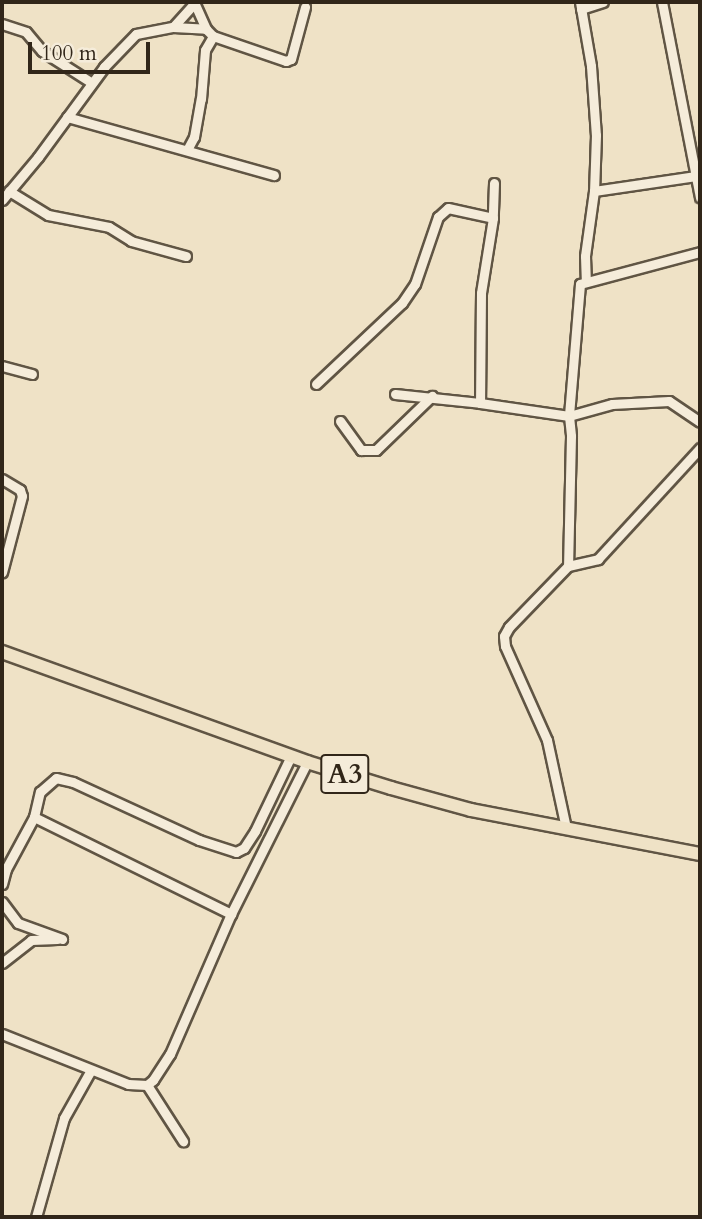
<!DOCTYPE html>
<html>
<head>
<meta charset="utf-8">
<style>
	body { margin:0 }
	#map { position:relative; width:702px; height:1219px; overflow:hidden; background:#efe2c6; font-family:Cardo,serif }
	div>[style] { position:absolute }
	.roads { filter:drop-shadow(2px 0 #605544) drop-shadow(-2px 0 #605544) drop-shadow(0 2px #605544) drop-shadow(0 -2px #605544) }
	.minor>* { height:9px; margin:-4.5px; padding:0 4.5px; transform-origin:4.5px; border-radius:4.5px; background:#f5ecda }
	.highway>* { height:12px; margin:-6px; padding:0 6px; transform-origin:6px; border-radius:6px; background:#efe2c6 }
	span { translate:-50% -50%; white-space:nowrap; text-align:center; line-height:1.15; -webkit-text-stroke:7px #f5ecda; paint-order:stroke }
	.shield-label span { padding:2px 5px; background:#f5ecda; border:2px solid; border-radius:5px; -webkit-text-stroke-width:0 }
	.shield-label { font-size:28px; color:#312619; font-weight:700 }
	.frame { position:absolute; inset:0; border:4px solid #312619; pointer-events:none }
	.scale { position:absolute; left:28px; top:42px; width:122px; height:32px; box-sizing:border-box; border:4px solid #312619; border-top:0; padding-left:9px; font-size:21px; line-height:24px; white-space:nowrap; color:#312619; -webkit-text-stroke:5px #f5ecda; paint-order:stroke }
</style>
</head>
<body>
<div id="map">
	<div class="roads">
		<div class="minor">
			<div style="left:194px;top:2px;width:30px;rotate:66deg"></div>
			<div style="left:580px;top:2px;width:65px;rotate:80.2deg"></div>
			<div style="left:591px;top:66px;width:69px;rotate:85.9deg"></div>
			<div style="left:596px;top:135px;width:56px;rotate:92deg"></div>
			<div style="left:594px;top:191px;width:66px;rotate:97.9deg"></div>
			<div style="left:585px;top:256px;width:26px;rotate:88deg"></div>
			<div style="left:662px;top:2px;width:199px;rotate:79deg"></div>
			<div style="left:581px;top:9px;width:23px;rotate:-18deg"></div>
			<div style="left:2px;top:24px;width:25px;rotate:18deg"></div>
			<div style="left:26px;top:32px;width:25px;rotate:50deg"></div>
			<div style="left:42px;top:51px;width:59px;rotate:32.6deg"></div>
			<div style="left:173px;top:27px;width:30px;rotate:-48deg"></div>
			<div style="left:67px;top:117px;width:215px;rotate:15.7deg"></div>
			<div style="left:187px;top:150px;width:15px;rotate:-62deg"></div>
			<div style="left:194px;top:137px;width:39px;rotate:-80deg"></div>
			<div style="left:201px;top:99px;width:49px;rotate:-85.3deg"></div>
			<div style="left:205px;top:50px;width:16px;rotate:-60deg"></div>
			<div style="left:494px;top:183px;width:35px;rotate:92deg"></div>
			<div style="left:493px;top:218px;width:76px;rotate:99.1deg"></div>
			<div style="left:481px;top:293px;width:110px;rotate:90.5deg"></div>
			<div style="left:480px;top:403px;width:90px;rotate:8.3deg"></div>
			<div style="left:569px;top:416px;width:20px;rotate:84deg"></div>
			<div style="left:571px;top:436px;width:130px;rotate:91.3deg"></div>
			<div style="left:9px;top:191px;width:46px;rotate:31.6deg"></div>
			<div style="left:48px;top:215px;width:62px;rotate:11.1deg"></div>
			<div style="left:109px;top:227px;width:26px;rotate:32deg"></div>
			<div style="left:131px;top:241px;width:57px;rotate:15.3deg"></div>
			<div style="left:594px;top:191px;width:103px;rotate:-8.4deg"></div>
			<div style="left:2px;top:200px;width:56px;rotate:-50.1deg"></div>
			<div style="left:38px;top:157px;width:112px;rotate:-53.7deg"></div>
			<div style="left:104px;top:67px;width:46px;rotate:-45.9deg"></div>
			<div style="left:136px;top:34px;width:38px;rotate:-11deg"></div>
			<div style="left:173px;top:27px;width:33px;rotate:3deg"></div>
			<div style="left:206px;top:29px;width:10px;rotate:45deg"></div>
			<div style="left:213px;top:36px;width:77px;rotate:18.9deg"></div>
			<div style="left:286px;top:61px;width:5px;rotate:-22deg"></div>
			<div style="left:291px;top:59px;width:54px;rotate:-74.9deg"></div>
			<div style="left:700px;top:252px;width:124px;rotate:165.1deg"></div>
			<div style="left:580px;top:284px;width:132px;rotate:94.8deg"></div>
			<div style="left:569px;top:416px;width:45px;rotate:-15.6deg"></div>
			<div style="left:612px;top:404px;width:57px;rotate:-3deg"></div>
			<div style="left:669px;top:401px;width:37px;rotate:34deg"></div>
			<div style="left:2px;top:366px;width:31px;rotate:15deg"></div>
			<div style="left:316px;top:384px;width:118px;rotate:-43.3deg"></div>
			<div style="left:402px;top:303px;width:23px;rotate:-56deg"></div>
			<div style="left:415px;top:284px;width:71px;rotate:-71.1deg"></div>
			<div style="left:438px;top:217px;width:13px;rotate:-42deg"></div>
			<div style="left:448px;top:208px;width:46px;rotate:12.5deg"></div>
			<div style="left:395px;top:394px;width:85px;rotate:6deg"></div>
			<div style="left:340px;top:421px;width:36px;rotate:54deg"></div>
			<div style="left:361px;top:450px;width:15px"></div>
			<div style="left:376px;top:450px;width:78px;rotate:-44deg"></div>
			<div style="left:2px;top:479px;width:21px;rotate:31deg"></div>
			<div style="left:20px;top:490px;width:6px;rotate:72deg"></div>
			<div style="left:22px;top:496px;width:79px;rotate:104.7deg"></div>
			<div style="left:34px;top:817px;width:220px;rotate:26.2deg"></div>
			<div style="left:566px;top:828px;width:90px;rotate:-102.2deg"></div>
			<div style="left:547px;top:740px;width:103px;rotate:-114.1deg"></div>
			<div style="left:505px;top:646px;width:10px;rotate:-96deg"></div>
			<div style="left:504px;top:636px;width:10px;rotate:-61deg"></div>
			<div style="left:509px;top:627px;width:85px;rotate:-46deg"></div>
			<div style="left:568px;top:566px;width:31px;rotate:-13deg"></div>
			<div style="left:598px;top:559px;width:151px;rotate:-47.4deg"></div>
			<div style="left:2px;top:884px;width:16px;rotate:-75deg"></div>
			<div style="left:6px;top:869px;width:59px;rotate:-61.7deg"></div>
			<div style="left:34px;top:817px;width:26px;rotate:-77deg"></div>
			<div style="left:40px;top:792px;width:21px;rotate:-41deg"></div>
			<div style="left:56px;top:778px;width:17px;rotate:13deg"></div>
			<div style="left:73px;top:782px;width:139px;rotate:24.7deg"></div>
			<div style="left:199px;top:840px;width:39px;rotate:18deg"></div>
			<div style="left:236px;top:852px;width:9px;rotate:-27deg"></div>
			<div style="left:244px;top:848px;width:20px;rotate:-57deg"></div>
			<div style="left:255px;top:831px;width:83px;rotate:-64.4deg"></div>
			<div style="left:2px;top:902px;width:26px;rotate:53deg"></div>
			<div style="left:18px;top:923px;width:47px;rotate:20deg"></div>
			<div style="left:2px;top:963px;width:37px;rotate:-38deg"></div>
			<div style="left:31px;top:940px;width:26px;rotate:-2deg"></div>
			<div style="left:2px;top:1034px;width:136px;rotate:21.6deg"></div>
			<div style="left:128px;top:1084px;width:19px;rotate:3deg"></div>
			<div style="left:147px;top:1085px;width:8px;rotate:-40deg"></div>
			<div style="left:153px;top:1080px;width:31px;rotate:-57deg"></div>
			<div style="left:170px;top:1054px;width:153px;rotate:-66.5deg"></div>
			<div style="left:231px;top:914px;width:170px;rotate:-63.4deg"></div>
			<div style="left:147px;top:1085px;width:67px;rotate:57.3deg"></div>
			<div style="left:36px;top:1217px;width:103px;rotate:-74.2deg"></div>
			<div style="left:64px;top:1118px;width:55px;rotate:-60.6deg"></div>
		</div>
		<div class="highway">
			<div style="left:2px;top:652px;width:324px;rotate:19.8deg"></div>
			<div style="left:307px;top:762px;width:88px;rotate:17.2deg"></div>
			<div style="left:391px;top:788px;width:83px;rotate:15.4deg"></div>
			<div style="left:471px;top:810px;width:233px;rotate:10.9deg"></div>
		</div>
	</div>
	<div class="shield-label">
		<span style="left:345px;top:774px">A3</span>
	</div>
	<div class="frame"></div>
	<div class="scale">100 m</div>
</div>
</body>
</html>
